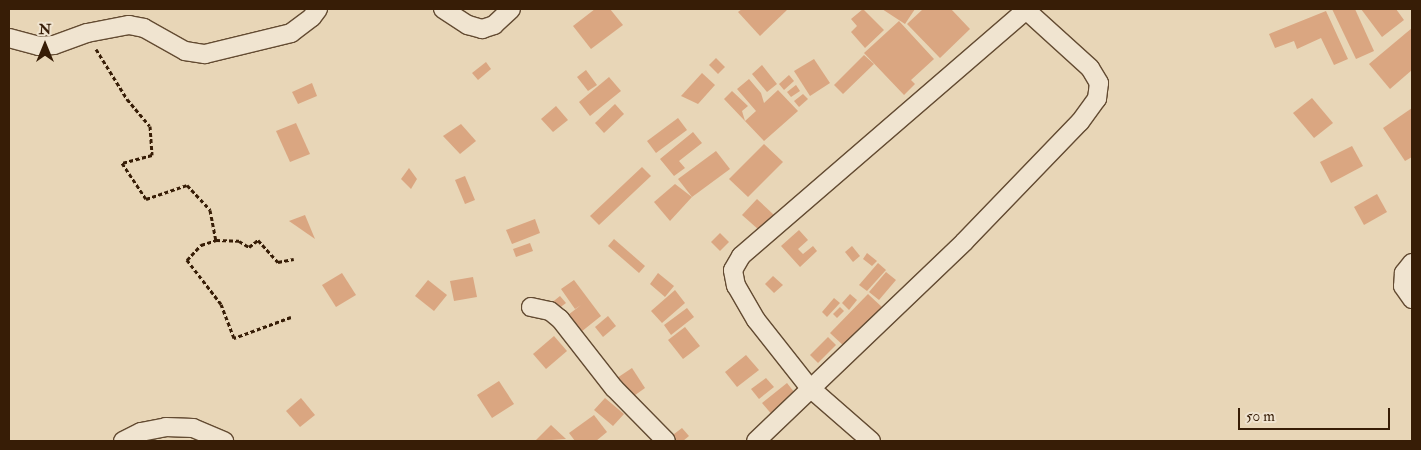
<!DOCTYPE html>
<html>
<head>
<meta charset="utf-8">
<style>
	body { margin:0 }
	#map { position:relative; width:1421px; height:450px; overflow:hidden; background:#e8d6b7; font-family:"IM FELL Double Pica",serif }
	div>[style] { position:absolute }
	.building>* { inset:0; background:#daa681 }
	.path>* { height:3px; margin-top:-1.5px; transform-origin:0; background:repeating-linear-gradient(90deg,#371d06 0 4px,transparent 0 6.5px) }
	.roads { filter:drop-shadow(1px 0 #634b32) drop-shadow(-1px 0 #634b32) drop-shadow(0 1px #634b32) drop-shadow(0 -1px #634b32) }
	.street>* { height:18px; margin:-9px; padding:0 9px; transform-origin:9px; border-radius:9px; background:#f0e4d0 }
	span { translate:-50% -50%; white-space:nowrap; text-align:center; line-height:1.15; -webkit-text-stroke:4px #f0e4d0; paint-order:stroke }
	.frame { position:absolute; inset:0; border:10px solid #371d06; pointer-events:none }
	.north { position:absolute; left:20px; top:20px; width:50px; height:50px; -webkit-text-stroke:4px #f0e4d0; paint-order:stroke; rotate:0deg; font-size:14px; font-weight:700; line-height:20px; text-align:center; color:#371d06 }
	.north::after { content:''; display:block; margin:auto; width:18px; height:22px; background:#371d06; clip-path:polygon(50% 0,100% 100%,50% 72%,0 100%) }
	.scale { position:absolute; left:1238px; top:408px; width:152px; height:22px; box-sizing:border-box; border:2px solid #371d06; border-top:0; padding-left:6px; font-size:15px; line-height:18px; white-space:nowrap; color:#371d06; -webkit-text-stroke:4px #f0e4d0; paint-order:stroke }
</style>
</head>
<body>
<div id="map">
	<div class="building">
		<div style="clip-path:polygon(595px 9px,610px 9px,623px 25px,591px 49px,573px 26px)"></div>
		<div style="clip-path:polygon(742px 9px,788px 9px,760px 36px,738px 12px)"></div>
		<div style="clip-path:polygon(863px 9px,884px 30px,865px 48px,851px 32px,857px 26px,851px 19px)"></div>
		<div style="clip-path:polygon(882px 9px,915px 9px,905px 24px)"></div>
		<div style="clip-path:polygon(923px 9px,951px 9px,970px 29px,940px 58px,907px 24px)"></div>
		<div style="clip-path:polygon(1332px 9px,1355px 9px,1374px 51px,1356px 59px)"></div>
		<div style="clip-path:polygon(1361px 9px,1396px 9px,1404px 20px,1382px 37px)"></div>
		<div style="clip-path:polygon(1326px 11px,1348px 59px,1334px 65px,1321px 38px,1297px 49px,1294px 41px,1275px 48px,1269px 34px)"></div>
		<div style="clip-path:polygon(899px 21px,934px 59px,911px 80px,915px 84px,904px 95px,864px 53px)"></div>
		<div style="clip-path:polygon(1412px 28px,1412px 70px,1390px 89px,1369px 64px)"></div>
		<div style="clip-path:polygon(864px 55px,874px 64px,843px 94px,834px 85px)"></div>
		<div style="clip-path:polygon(716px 58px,725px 67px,718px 74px,709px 65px)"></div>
		<div style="clip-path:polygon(814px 59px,830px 83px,810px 96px,794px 71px)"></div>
		<div style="clip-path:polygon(486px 62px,491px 69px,478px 80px,472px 73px)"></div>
		<div style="clip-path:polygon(762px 65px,777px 84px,767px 92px,752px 74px)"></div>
		<div style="clip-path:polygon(586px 70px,597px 85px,588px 91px,577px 77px)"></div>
		<div style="clip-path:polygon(702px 73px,715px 85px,698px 104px,681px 96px)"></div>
		<div style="clip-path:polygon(789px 75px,794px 81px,784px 90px,779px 84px)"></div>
		<div style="clip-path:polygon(609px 77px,621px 91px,590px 116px,579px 102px)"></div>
		<div style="clip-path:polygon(749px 79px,761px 93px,764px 103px,778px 90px,798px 111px,764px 141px,724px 99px,732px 91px,748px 106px,742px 111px,745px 121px,756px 111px,737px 89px)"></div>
		<div style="clip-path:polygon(312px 83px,317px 96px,298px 104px,292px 92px)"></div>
		<div style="clip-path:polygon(796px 85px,800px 91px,791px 97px,787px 92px)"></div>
		<div style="clip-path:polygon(803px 94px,808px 99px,799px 107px,794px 101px)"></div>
		<div style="clip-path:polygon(1312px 98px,1333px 123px,1314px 138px,1293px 113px)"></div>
		<div style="clip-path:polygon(615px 104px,624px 114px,604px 133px,595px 123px)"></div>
		<div style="clip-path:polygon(556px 106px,568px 120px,553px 132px,541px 119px)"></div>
		<div style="clip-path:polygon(1412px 108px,1412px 157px,1405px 161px,1383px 128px)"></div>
		<div style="clip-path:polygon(678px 118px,687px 130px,656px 153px,647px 141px)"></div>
		<div style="clip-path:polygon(296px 123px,310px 154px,290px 162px,276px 131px)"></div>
		<div style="clip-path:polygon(461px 124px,476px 141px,460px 154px,443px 136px)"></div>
		<div style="clip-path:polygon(693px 132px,702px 143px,679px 161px,685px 168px,674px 176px,660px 159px)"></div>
		<div style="clip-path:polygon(764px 144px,783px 162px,748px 197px,729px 179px)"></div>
		<div style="clip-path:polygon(1352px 146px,1363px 166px,1331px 183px,1320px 162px)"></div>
		<div style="clip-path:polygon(716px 151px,730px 169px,692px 197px,678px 179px)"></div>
		<div style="clip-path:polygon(642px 167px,651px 176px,599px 225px,590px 216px)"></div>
		<div style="clip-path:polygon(409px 168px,417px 179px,411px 189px,401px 179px)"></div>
		<div style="clip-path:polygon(465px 176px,475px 200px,465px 204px,455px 180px)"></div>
		<div style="clip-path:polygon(675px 184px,692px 197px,670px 221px,654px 202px)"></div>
		<div style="clip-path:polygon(1377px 194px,1387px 212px,1364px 225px,1354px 207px)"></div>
		<div style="clip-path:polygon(757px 199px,774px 215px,759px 230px,742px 215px)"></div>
		<div style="clip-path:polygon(305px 215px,315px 239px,289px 221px)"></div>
		<div style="clip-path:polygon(535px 219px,540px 233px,512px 244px,506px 230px)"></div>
		<div style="clip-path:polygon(799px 230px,808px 240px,798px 249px,803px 254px,813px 246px,817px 251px,800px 267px,781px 246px)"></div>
		<div style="clip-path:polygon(720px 233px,729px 242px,720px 251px,711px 242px)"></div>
		<div style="clip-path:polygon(614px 239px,645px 266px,639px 273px,608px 246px)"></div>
		<div style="clip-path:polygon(530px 243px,533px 251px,516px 257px,513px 249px)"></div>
		<div style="clip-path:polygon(852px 246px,860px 256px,853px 262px,845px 252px)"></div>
		<div style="clip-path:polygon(867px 253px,877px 261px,872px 266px,863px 259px)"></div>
		<div style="clip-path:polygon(878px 263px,886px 270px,867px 291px,859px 285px)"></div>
		<div style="clip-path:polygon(886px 272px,896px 280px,879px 300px,869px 292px)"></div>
		<div style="clip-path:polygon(342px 273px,356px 295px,336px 307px,322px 285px)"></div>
		<div style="clip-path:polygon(658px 273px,674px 286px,665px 297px,650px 284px)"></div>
		<div style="clip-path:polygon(773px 276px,783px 285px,774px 293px,765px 284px)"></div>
		<div style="clip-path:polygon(473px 277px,477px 297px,454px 301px,450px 281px)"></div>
		<div style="clip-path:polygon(428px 280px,447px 295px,434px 311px,415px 296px)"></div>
		<div style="clip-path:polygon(574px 280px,601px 316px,581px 332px,568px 315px,581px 305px,575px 309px,561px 289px)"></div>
		<div style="clip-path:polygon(675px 290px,685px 303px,662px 323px,651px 311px)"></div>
		<div style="clip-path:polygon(850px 294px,857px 300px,849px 310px,842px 303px)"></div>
		<div style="clip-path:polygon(868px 294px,884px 309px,846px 348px,830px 333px)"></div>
		<div style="clip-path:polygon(560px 296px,566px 303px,558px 309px,550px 304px)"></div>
		<div style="clip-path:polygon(834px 298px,840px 303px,827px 317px,822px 312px)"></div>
		<div style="clip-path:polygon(840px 307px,844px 311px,837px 318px,833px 314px)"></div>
		<div style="clip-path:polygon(687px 308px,694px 317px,671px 335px,664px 325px)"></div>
		<div style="clip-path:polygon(608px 316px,616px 326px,603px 337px,595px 327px)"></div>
		<div style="clip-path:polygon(685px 327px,700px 346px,683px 359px,668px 340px)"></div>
		<div style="clip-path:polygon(554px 336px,567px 351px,546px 369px,533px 354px)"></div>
		<div style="clip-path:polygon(828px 337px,836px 345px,818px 363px,810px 355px)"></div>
		<div style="clip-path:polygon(746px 355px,759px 370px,737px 387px,725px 372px)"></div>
		<div style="clip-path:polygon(632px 368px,645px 388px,631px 398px,617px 378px)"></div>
		<div style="clip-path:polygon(766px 378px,774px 387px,759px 399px,751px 389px)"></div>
		<div style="clip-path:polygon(499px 381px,514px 404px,492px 418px,477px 395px)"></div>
		<div style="clip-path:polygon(787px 383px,798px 397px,774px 417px,762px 403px)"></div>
		<div style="clip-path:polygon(301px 398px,315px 415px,300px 427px,286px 411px)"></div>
		<div style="clip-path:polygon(605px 398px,624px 414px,613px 426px,594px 410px)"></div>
		<div style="clip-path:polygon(594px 415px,607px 432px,596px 441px,575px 441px,569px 433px)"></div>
		<div style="clip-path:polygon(551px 425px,566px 439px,537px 441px,536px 440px)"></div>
		<div style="clip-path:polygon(682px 428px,689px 436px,683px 441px,674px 441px,670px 437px)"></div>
	</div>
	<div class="path">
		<div style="left:96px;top:49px;width:59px;rotate:58.2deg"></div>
		<div style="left:127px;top:99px;width:35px;rotate:50deg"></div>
		<div style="left:150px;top:126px;width:29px;rotate:86deg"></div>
		<div style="left:152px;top:155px;width:31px;rotate:165deg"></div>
		<div style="left:122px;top:163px;width:43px;rotate:56.3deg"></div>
		<div style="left:146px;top:199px;width:43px;rotate:-18.9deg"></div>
		<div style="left:187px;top:185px;width:34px;rotate:47deg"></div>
		<div style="left:210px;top:210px;width:31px;rotate:79deg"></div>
		<div style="left:291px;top:317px;width:61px;rotate:159.8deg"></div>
		<div style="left:234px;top:338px;width:36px;rotate:-111deg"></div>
		<div style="left:221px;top:304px;width:56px;rotate:-127.7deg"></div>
		<div style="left:187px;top:260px;width:21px;rotate:-47deg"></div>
		<div style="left:201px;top:245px;width:16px;rotate:-18deg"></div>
		<div style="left:216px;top:240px;width:23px;rotate:2deg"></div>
		<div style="left:239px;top:241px;width:12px;rotate:31deg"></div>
		<div style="left:249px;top:247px;width:11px;rotate:-38deg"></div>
		<div style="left:258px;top:240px;width:30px;rotate:48deg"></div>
		<div style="left:278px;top:262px;width:16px;rotate:-11deg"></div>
	</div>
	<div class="roads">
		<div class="street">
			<div style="left:443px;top:9px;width:30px;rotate:33deg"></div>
			<div style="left:468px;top:25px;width:15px;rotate:16deg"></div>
			<div style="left:482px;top:29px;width:13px;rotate:-18deg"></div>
			<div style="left:494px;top:25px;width:23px;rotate:-43deg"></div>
			<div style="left:9px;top:38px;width:31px;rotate:15deg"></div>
			<div style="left:39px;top:46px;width:15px;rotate:-4deg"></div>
			<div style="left:54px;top:45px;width:35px;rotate:-20deg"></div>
			<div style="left:87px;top:33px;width:43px;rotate:-10.8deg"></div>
			<div style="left:129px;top:25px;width:15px;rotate:11deg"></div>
			<div style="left:144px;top:28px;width:47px;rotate:29.3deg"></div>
			<div style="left:185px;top:51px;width:20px;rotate:9deg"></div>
			<div style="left:205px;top:54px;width:89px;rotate:-13.7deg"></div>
			<div style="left:291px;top:33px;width:26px;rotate:-37deg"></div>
			<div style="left:312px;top:17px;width:10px;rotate:-53deg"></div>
			<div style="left:1412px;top:263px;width:13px;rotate:129deg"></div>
			<div style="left:1404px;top:273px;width:13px;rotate:94deg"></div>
			<div style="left:1403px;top:286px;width:16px;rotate:55deg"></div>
			<div style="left:531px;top:307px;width:19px;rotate:12deg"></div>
			<div style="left:550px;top:311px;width:13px;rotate:39deg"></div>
			<div style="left:560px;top:319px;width:88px;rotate:52deg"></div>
			<div style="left:614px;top:388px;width:74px;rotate:45.5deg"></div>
			<div style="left:123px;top:441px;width:20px;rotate:-27deg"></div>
			<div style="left:141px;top:432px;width:25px;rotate:-11deg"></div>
			<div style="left:166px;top:427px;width:27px;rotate:2deg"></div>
			<div style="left:193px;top:428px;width:34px;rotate:23deg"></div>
			<div style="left:756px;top:441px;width:288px;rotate:-43.7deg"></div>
			<div style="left:964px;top:242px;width:167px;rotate:-46deg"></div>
			<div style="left:1080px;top:122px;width:29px;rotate:-54deg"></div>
			<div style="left:1097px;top:99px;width:16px;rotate:-83deg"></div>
			<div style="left:1099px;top:83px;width:17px;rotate:-121deg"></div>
			<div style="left:1090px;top:68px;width:88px;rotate:-137.8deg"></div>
			<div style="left:871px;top:441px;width:82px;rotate:-138.9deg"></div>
			<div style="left:809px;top:387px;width:85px;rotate:-128.3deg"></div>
			<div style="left:756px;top:320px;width:39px;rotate:-120deg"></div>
			<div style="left:736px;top:286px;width:16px;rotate:-101deg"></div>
			<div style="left:733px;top:270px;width:16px;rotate:-60deg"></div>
			<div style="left:741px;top:256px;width:376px;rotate:-40.8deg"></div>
		</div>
	</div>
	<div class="frame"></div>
	<div class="north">N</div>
	<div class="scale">50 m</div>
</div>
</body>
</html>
